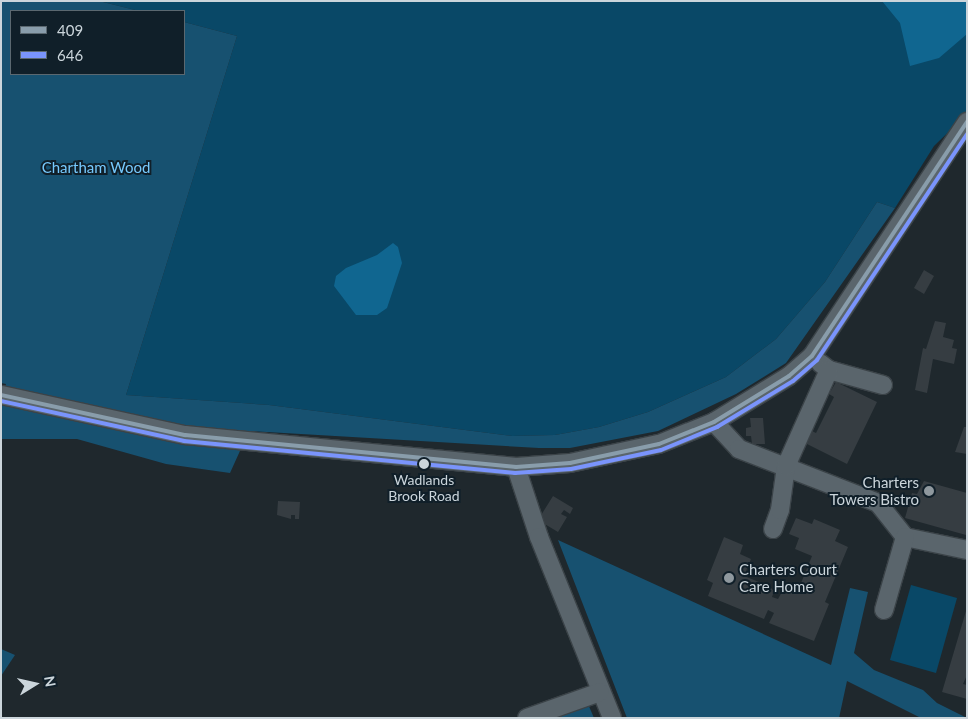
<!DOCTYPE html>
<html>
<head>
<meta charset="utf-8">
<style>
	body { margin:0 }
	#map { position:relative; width:968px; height:719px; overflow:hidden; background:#1f282d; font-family:Lato,sans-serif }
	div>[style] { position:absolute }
	.green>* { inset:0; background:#094867 }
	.forest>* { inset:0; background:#175170 }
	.water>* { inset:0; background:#106690 }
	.building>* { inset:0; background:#363d42 }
	.roads { filter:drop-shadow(1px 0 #3b4348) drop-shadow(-1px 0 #3b4348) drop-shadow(0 1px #3b4348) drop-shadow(0 -1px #3b4348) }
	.minor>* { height:18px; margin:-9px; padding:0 9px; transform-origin:9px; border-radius:9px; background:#5a656c }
	.bus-1>* { height:4px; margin:-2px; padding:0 2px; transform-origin:2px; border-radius:2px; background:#899dab }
	.bus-2>* { height:4px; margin:-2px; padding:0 2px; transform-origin:2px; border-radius:2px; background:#7a94fc }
	.dots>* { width:14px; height:14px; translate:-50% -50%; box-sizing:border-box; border:2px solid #101f29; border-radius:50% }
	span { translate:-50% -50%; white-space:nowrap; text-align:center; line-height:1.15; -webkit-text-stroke:4px #101f29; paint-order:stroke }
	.bus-label { font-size:14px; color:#cbd5db }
	.park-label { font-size:15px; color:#76c9fd }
	.poi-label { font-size:15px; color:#cbd5db }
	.right { translate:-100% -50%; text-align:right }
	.left { translate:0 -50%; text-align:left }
	.frame { position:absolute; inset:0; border:2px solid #cbd5db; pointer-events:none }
	.legend { position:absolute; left:10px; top:10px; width:175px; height:65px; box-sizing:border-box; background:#101f29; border:1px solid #5b6870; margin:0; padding:6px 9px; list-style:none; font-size:15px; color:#cbd5db }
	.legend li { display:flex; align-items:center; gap:10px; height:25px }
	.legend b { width:25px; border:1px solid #5b6870 }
	.north { position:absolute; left:10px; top:659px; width:50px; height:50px; -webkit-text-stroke:4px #101f29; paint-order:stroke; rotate:80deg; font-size:14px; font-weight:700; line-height:20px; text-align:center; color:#cbd5db }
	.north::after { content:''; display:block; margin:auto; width:18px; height:22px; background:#cbd5db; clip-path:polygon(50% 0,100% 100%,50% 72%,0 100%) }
</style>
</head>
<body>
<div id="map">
	<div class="green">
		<div style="clip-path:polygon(99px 1px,967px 1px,967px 114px,934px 146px,895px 208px,877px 202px,825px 282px,776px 339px,726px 377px,648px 412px,599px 427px,555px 435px,512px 436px,269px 405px,126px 395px,237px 36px,184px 22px,184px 11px,139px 11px)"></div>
		<div style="clip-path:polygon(911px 585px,957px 598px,936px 673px,890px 660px)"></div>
	</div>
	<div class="forest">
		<div style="clip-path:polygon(1px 1px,99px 1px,139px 11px,11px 11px,11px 74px,184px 74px,184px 22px,237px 36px,126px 395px,269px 405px,512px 436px,555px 435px,599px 427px,648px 412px,726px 377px,776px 339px,825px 282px,877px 202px,895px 208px,786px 363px,736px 394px,658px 431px,570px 448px,539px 448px,249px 431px,230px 473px,166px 464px,77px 439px,1px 439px,1px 402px,6px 384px,1px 383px)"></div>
		<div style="clip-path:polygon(558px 540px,831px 665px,850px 588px,868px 592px,854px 653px,874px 670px,923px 690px,937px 703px,967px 718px,921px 718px,847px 681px,839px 718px,627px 718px)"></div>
		<div style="clip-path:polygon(1px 649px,15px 655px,1px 676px)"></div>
		<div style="clip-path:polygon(588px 704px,594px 718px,550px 718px)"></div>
	</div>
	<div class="water">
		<div style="clip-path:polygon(882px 1px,967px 1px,967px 34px,939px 58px,910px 66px,900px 23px)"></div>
		<div style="clip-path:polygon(393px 243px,398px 247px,402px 263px,387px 308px,377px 315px,356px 315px,334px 286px,336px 276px,346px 268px,377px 255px)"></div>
	</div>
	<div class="building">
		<div style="clip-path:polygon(924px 270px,934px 276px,924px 294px,914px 288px)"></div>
		<div style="clip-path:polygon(935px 321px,946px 323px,943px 337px,954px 340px,952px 348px,957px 349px,954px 364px,933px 359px,927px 393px,915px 390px,923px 348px,926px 349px)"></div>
		<div style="clip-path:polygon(836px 382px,877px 402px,847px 464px,805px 443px,812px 431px,816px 433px,834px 397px,829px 394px)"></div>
		<div style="clip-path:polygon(750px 418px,763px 418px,765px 444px,752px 444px,751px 436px,746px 436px,746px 428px,751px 427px)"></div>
		<div style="clip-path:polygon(964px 427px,967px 427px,967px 454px,955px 452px)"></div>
		<div style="clip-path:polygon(924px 481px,967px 493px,966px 535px,905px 518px,912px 493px,917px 494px)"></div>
		<div style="clip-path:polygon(553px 496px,573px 508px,570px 514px,564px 510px,561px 514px,567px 517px,558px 532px,538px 520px)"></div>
		<div style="clip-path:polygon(278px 501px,300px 502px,299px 519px,295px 519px,295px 515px,291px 515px,291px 519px,277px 515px)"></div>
		<div style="clip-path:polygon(796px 518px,812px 524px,814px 519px,840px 530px,835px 541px,848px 547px,825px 602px,829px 604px,814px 641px,769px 623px,774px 613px,768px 610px,764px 619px,708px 596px,713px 583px,707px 580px,724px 537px,743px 545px,740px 554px,751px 559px,744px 576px,769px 586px,774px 591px,772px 597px,778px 599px,787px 583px,799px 588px,812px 556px,795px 549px,799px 538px,789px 534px)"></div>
		<div style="clip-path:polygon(966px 611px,967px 675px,963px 684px,967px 685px,967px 699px,942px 692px)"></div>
	</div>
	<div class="roads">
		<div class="minor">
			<div style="left:820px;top:363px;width:11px;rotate:38deg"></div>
			<div style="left:829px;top:370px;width:56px;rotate:15.5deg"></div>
			<div style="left:1px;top:395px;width:188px;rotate:12.3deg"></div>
			<div style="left:185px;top:435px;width:333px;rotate:5.5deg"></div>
			<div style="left:516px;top:467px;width:54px;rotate:-4.2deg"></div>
			<div style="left:570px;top:463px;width:91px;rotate:-12.1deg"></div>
			<div style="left:659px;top:444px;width:59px;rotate:-21.8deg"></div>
			<div style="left:714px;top:422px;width:88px;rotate:-31.5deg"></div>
			<div style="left:789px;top:376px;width:30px;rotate:-41deg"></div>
			<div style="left:812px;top:356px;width:281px;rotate:-56.5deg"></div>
			<div style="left:714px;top:422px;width:37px;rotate:47deg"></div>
			<div style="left:739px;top:449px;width:149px;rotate:21.2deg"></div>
			<div style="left:878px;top:503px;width:43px;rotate:51.5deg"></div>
			<div style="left:905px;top:537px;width:63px;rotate:11.8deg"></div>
			<div style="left:516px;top:467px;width:74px;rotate:71.8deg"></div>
			<div style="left:539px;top:537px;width:195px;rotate:68deg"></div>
			<div style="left:773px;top:529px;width:20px;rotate:-70deg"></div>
			<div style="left:780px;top:510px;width:44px;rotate:-82.2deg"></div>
			<div style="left:786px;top:466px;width:105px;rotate:-65.9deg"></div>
			<div style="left:884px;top:610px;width:76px;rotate:-74deg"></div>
			<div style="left:527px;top:718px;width:77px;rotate:-19.6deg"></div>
		</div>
	</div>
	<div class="bus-1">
		<div style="left:1px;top:395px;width:188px;rotate:12.3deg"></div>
		<div style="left:185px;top:435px;width:333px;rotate:5.5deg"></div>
		<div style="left:516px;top:467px;width:54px;rotate:-4.2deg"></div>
		<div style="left:570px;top:463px;width:91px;rotate:-12.1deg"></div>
		<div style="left:659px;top:444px;width:59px;rotate:-21.8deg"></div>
		<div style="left:714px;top:422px;width:88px;rotate:-31.5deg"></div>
		<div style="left:789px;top:376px;width:30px;rotate:-41deg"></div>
		<div style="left:812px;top:356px;width:281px;rotate:-56.5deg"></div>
	</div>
	<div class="bus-2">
		<div style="left:1px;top:401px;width:187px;rotate:12.3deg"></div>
		<div style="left:184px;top:441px;width:333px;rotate:5.5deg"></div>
		<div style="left:515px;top:473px;width:56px;rotate:-4.1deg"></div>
		<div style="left:571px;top:469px;width:92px;rotate:-11.9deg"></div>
		<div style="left:661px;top:450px;width:61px;rotate:-22.3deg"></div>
		<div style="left:717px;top:427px;width:89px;rotate:-31.2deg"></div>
		<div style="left:793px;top:381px;width:32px;rotate:-41deg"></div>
		<div style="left:817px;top:360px;width:271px;rotate:-56.4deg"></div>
	</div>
	<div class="dots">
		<div style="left:424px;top:464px;background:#cbd5db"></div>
		<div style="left:929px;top:491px;background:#8f989e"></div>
		<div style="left:729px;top:578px;background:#8f989e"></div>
	</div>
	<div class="bus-label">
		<span style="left:424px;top:488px">Wadlands<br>Brook Road</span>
	</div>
	<div class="park-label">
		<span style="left:96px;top:168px">Chartham Wood</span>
	</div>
	<div class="poi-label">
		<span class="right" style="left:919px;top:491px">Charters<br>Towers Bistro</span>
		<span class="left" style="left:739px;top:578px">Charters Court<br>Care Home</span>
	</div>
	<div class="frame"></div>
	<ul class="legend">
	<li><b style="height:6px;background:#899dab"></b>409</li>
	<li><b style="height:6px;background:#7a94fc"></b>646</li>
	</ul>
	<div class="north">N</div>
</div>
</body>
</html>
